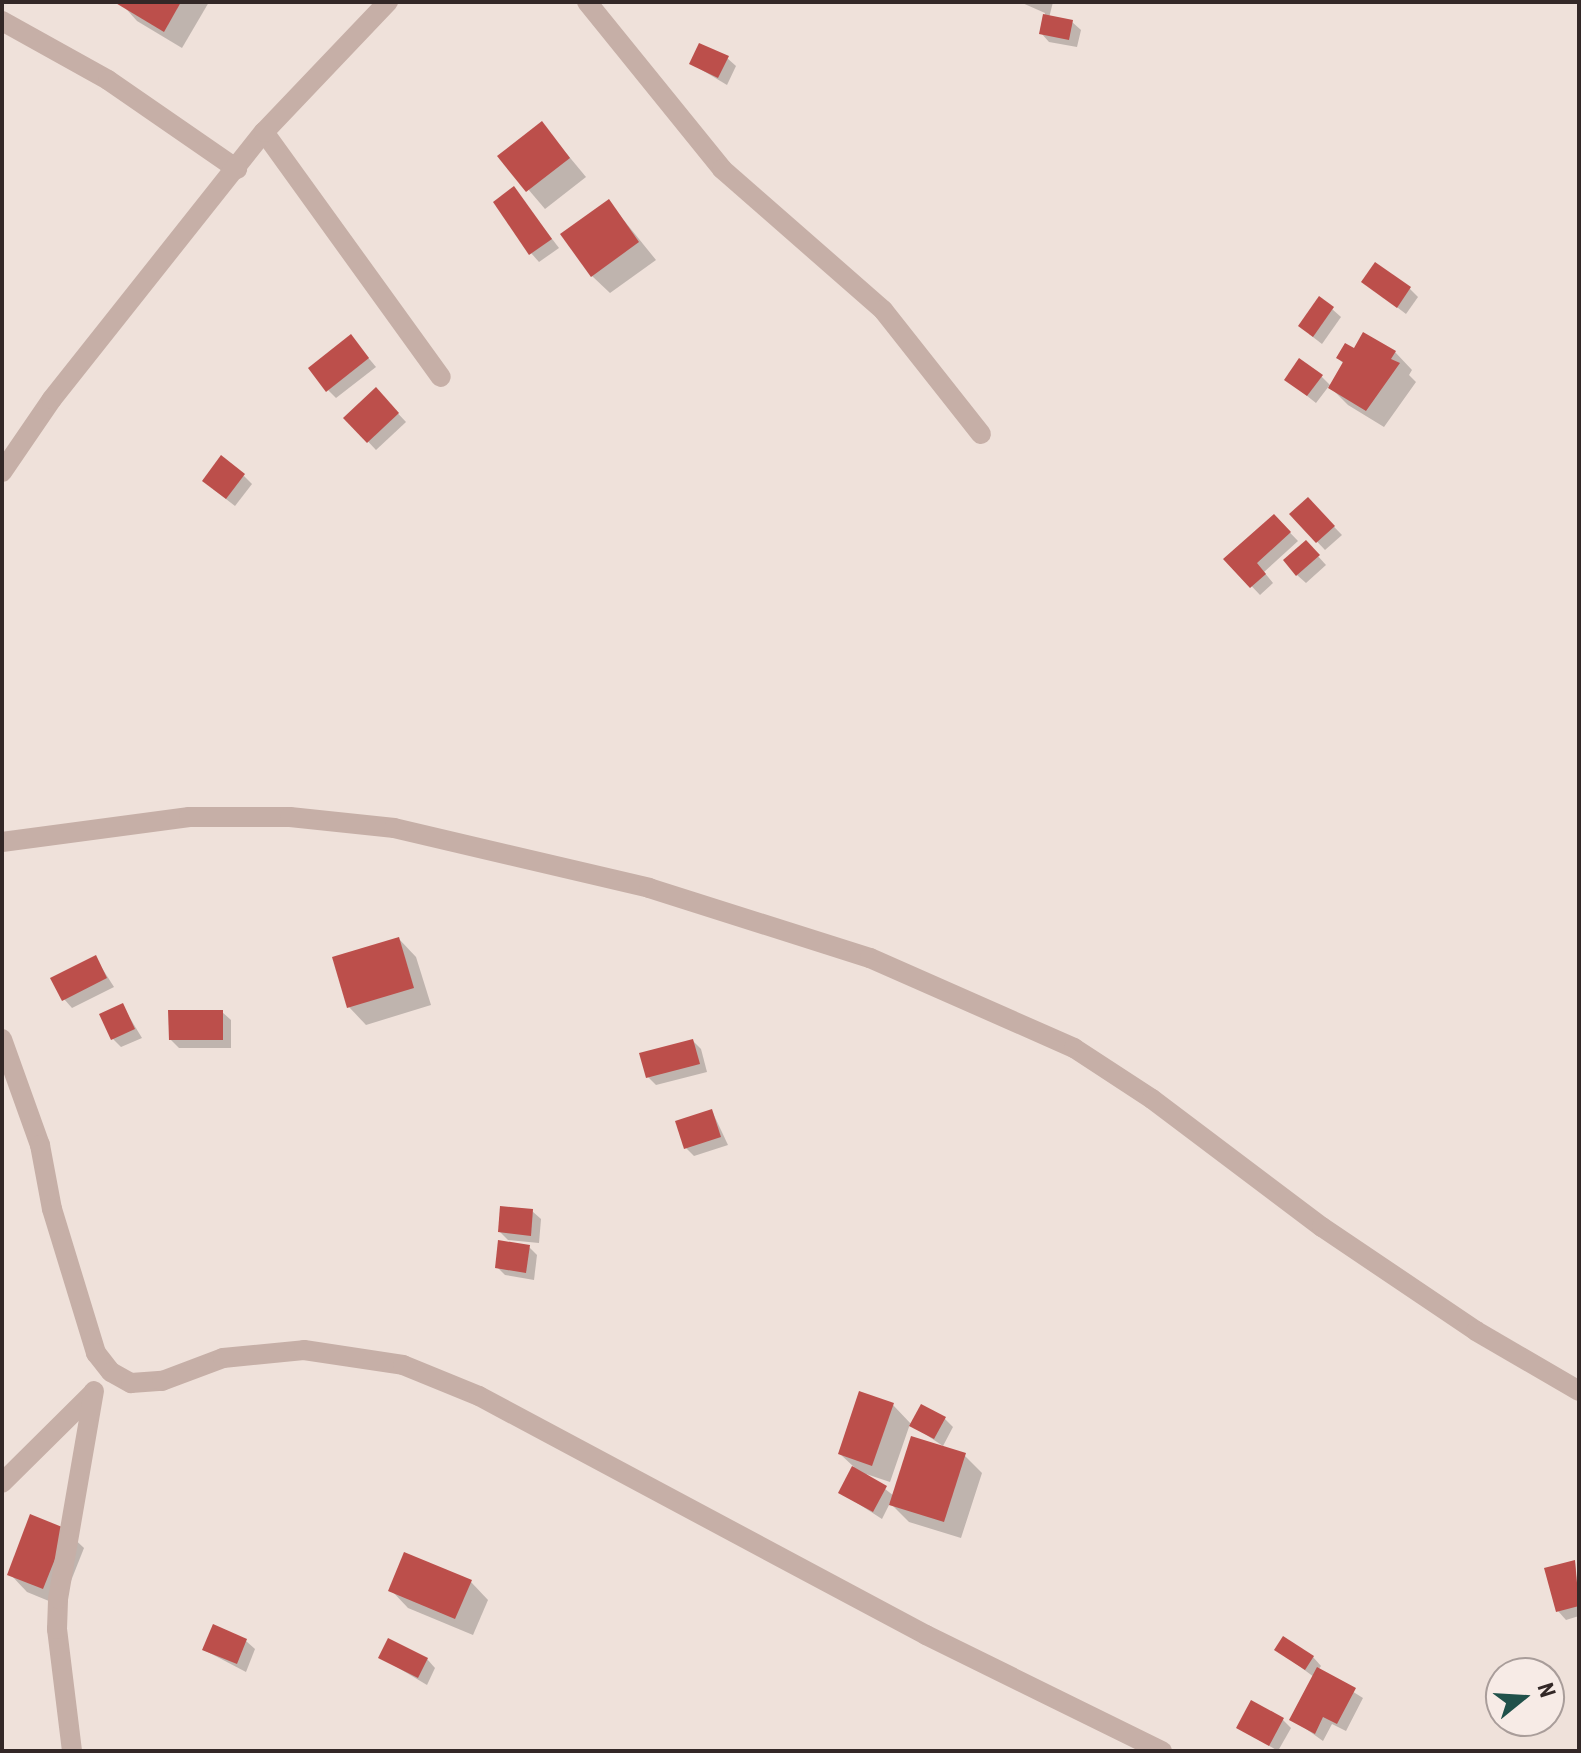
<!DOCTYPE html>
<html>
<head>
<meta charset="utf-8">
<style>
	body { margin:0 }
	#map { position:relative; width:1581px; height:1753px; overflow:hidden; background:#efe1da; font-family:"Roboto Condensed",sans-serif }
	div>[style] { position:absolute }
	.shadow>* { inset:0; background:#0003 }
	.building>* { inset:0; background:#bc4f4b }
	.street>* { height:20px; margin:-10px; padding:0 10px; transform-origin:10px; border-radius:10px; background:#c6afa7 }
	span { translate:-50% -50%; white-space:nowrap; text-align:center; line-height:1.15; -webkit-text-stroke:8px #f7ebe6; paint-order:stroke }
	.frame { position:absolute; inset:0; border:4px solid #332827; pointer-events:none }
	.north { position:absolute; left:1485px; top:1657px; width:80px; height:80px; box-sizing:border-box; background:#f7ebe6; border:2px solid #a99d9a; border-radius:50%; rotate:72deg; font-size:22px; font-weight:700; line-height:32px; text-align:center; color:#332827 }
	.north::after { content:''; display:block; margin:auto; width:28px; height:36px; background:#20514a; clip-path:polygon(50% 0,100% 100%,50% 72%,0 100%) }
</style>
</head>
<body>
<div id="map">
	<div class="shadow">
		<div style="clip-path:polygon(120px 2px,209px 2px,182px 48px,137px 21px)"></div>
		<div style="clip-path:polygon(1020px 2px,1053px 2px,1049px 18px,1072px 22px,1081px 30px,1077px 47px,1049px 42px,1041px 33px,1045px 13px)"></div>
		<div style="clip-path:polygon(727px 58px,736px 66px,727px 85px,692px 64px)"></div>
		<div style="clip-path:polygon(542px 124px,586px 177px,545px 209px,500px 156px)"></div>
		<div style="clip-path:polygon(514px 189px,559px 248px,539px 262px,531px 253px)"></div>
		<div style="clip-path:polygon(609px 202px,656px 260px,610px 293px,592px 276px)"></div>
		<div style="clip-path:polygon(1364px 282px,1409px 288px,1418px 297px,1406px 314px)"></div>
		<div style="clip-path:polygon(1332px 309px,1341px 317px,1322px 344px,1309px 334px)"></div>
		<div style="clip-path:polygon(351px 337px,376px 367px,336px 398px,328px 390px)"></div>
		<div style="clip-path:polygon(1355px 350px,1395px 352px,1412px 370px,1409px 375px,1416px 382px,1384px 427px,1348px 405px,1329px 386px,1316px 403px,1287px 380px,1321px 376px,1331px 386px,1344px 364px,1338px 358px)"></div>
		<div style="clip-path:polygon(376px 390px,406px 422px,376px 450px,346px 418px)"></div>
		<div style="clip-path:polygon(244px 476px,252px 484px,235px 506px,213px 489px)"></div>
		<div style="clip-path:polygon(1308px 500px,1342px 535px,1325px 550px,1291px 514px)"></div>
		<div style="clip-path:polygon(1274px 516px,1298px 541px,1264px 572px,1273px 583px,1260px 595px,1226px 559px)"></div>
		<div style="clip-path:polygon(1306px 543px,1326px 565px,1306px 583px,1297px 575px)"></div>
		<div style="clip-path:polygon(399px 939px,416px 957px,431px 1005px,366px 1025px,349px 1007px)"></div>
		<div style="clip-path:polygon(95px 957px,114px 987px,72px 1008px,64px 999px)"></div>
		<div style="clip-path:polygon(122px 1005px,142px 1038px,121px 1047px,113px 1039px)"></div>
		<div style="clip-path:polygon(222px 1012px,231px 1020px,231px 1048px,179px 1048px,171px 1040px)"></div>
		<div style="clip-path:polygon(693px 1041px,701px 1049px,707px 1072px,656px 1085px,648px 1077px)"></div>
		<div style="clip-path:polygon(712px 1111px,728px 1145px,694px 1156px,686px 1148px)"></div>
		<div style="clip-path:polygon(532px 1211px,541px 1219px,539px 1243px,508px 1240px,500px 1232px)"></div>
		<div style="clip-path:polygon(529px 1247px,537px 1255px,534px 1280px,505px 1275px,497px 1267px)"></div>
		<div style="clip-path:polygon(893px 1405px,912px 1425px,944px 1418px,953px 1427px,943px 1446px,910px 1424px,890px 1482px,866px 1474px,894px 1496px,964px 1455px,982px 1473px,961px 1538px,909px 1522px,890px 1503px,882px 1519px,840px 1492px,854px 1467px,840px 1454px)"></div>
		<div style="clip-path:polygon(66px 1531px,84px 1548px,61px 1606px,27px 1592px,10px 1574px)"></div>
		<div style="clip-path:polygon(1575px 1562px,1579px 1616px,1566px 1620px,1558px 1611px)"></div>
		<div style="clip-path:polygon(471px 1582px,488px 1600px,473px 1635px,408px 1608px,391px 1590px)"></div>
		<div style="clip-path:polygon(246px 1641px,255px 1649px,246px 1672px,204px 1650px)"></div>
		<div style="clip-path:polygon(1276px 1649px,1313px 1657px,1321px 1666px,1318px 1670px,1363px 1698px,1346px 1731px,1332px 1724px,1323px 1741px,1292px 1719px,1314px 1677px)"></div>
		<div style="clip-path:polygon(380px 1657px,427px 1659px,435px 1668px,427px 1685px)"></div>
		<div style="clip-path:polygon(1282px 1719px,1291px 1728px,1278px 1751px,1239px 1728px)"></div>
	</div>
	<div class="building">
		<div style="clip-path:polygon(114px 2px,181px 2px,164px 32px)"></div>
		<div style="clip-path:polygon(1043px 14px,1073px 20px,1069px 40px,1039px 34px)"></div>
		<div style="clip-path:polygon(699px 43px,729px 56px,718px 78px,689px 64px)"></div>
		<div style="clip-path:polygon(542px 121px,570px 158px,526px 192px,497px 156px)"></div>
		<div style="clip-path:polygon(514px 186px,552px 239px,529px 255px,493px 202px)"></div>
		<div style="clip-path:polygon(609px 199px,639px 242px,591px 277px,560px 234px)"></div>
		<div style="clip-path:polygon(1375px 262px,1411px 287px,1397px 308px,1361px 282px)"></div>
		<div style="clip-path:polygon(1319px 296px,1334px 307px,1313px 337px,1298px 326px)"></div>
		<div style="clip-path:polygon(1363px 332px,1396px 351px,1391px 359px,1400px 363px,1366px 411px,1328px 388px,1343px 362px,1336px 358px,1345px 343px,1354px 348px)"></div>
		<div style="clip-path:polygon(351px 334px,369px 358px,326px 392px,308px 368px)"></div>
		<div style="clip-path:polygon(1299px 358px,1323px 375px,1307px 396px,1284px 380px)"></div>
		<div style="clip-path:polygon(376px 387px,399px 413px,367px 443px,343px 418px)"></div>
		<div style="clip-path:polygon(221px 455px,245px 474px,226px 499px,202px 481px)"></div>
		<div style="clip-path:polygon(1308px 497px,1335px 526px,1316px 543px,1289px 514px)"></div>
		<div style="clip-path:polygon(1274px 514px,1291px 532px,1257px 563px,1266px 574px,1250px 588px,1223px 559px)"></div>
		<div style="clip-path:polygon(1306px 540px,1320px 555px,1296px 576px,1283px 560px)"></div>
		<div style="clip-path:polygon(399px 937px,414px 988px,347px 1008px,332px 957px)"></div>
		<div style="clip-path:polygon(96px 955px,107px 978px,62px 1001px,50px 978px)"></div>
		<div style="clip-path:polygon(123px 1003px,135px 1029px,111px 1040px,99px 1014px)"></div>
		<div style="clip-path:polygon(168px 1010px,223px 1010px,223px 1040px,169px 1040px)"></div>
		<div style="clip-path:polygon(693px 1039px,700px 1064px,646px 1078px,639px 1053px)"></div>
		<div style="clip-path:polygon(712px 1109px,721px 1137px,684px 1149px,675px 1121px)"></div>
		<div style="clip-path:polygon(500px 1206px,533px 1209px,531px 1236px,498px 1232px)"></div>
		<div style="clip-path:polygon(498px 1240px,530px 1245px,526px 1273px,495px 1268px)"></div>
		<div style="clip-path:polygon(859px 1391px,894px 1403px,872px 1466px,838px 1454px)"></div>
		<div style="clip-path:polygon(921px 1404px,946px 1417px,934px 1439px,909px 1426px)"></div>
		<div style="clip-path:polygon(911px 1436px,966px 1453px,944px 1522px,889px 1505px)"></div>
		<div style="clip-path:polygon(852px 1466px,887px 1486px,873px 1512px,838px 1493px)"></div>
		<div style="clip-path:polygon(30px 1514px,67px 1529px,43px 1589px,7px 1575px)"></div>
		<div style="clip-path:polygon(404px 1552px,472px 1580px,455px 1619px,388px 1591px)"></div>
		<div style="clip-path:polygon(1575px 1560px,1579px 1606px,1556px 1612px,1544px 1568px)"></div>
		<div style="clip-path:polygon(213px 1624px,247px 1639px,237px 1664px,202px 1650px)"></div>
		<div style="clip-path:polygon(1283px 1636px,1314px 1656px,1305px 1670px,1274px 1650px)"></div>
		<div style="clip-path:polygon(388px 1638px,428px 1658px,418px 1678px,378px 1658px)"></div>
		<div style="clip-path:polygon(1317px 1667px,1356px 1688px,1337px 1724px,1323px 1717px,1315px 1734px,1289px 1720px)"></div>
		<div style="clip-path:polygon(1251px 1700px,1284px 1718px,1269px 1746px,1236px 1728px)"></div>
	</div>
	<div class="street">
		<div style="left:587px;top:2px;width:215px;rotate:51deg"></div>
		<div style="left:722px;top:169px;width:214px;rotate:41.2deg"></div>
		<div style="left:883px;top:310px;width:158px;rotate:51.7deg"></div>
		<div style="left:2px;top:21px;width:121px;rotate:29.1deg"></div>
		<div style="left:108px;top:80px;width:157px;rotate:34.6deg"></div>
		<div style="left:264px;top:132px;width:302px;rotate:54.2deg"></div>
		<div style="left:2px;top:472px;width:88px;rotate:-55.6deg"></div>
		<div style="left:52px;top:399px;width:341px;rotate:-51.6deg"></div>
		<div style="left:264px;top:132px;width:180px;rotate:-46.4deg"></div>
		<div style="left:2px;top:842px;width:189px;rotate:-7.6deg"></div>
		<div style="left:189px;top:817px;width:101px"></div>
		<div style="left:290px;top:817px;width:105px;rotate:6deg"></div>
		<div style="left:394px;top:828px;width:262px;rotate:13.2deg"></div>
		<div style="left:649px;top:888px;width:232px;rotate:17.6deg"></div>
		<div style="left:870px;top:958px;width:223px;rotate:23.8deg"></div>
		<div style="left:1074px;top:1048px;width:93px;rotate:33.2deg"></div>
		<div style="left:1152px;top:1099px;width:213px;rotate:37deg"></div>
		<div style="left:1322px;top:1227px;width:186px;rotate:34deg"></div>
		<div style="left:1476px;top:1331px;width:119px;rotate:30.2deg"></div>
		<div style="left:2px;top:1039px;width:113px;rotate:70.3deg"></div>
		<div style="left:40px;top:1145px;width:65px;rotate:79.4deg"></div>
		<div style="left:52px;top:1209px;width:151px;rotate:73deg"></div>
		<div style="left:96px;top:1353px;width:24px;rotate:52deg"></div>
		<div style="left:111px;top:1372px;width:23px;rotate:29deg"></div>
		<div style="left:131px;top:1383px;width:31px;rotate:-4deg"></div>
		<div style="left:162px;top:1381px;width:65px;rotate:-20.7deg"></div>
		<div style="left:223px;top:1358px;width:81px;rotate:-5.6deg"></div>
		<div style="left:304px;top:1350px;width:100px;rotate:8.6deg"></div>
		<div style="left:403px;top:1365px;width:82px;rotate:22.2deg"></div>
		<div style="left:479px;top:1396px;width:507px;rotate:28.13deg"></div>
		<div style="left:926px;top:1635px;width:263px;rotate:26.2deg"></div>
		<div style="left:2px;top:1483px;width:128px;rotate:-44.7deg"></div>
		<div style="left:72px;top:1751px;width:123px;rotate:-97deg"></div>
		<div style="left:57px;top:1629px;width:30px;rotate:-88deg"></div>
		<div style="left:58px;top:1599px;width:211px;rotate:-80.2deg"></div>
	</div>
	<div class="frame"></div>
	<div class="north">N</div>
</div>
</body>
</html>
